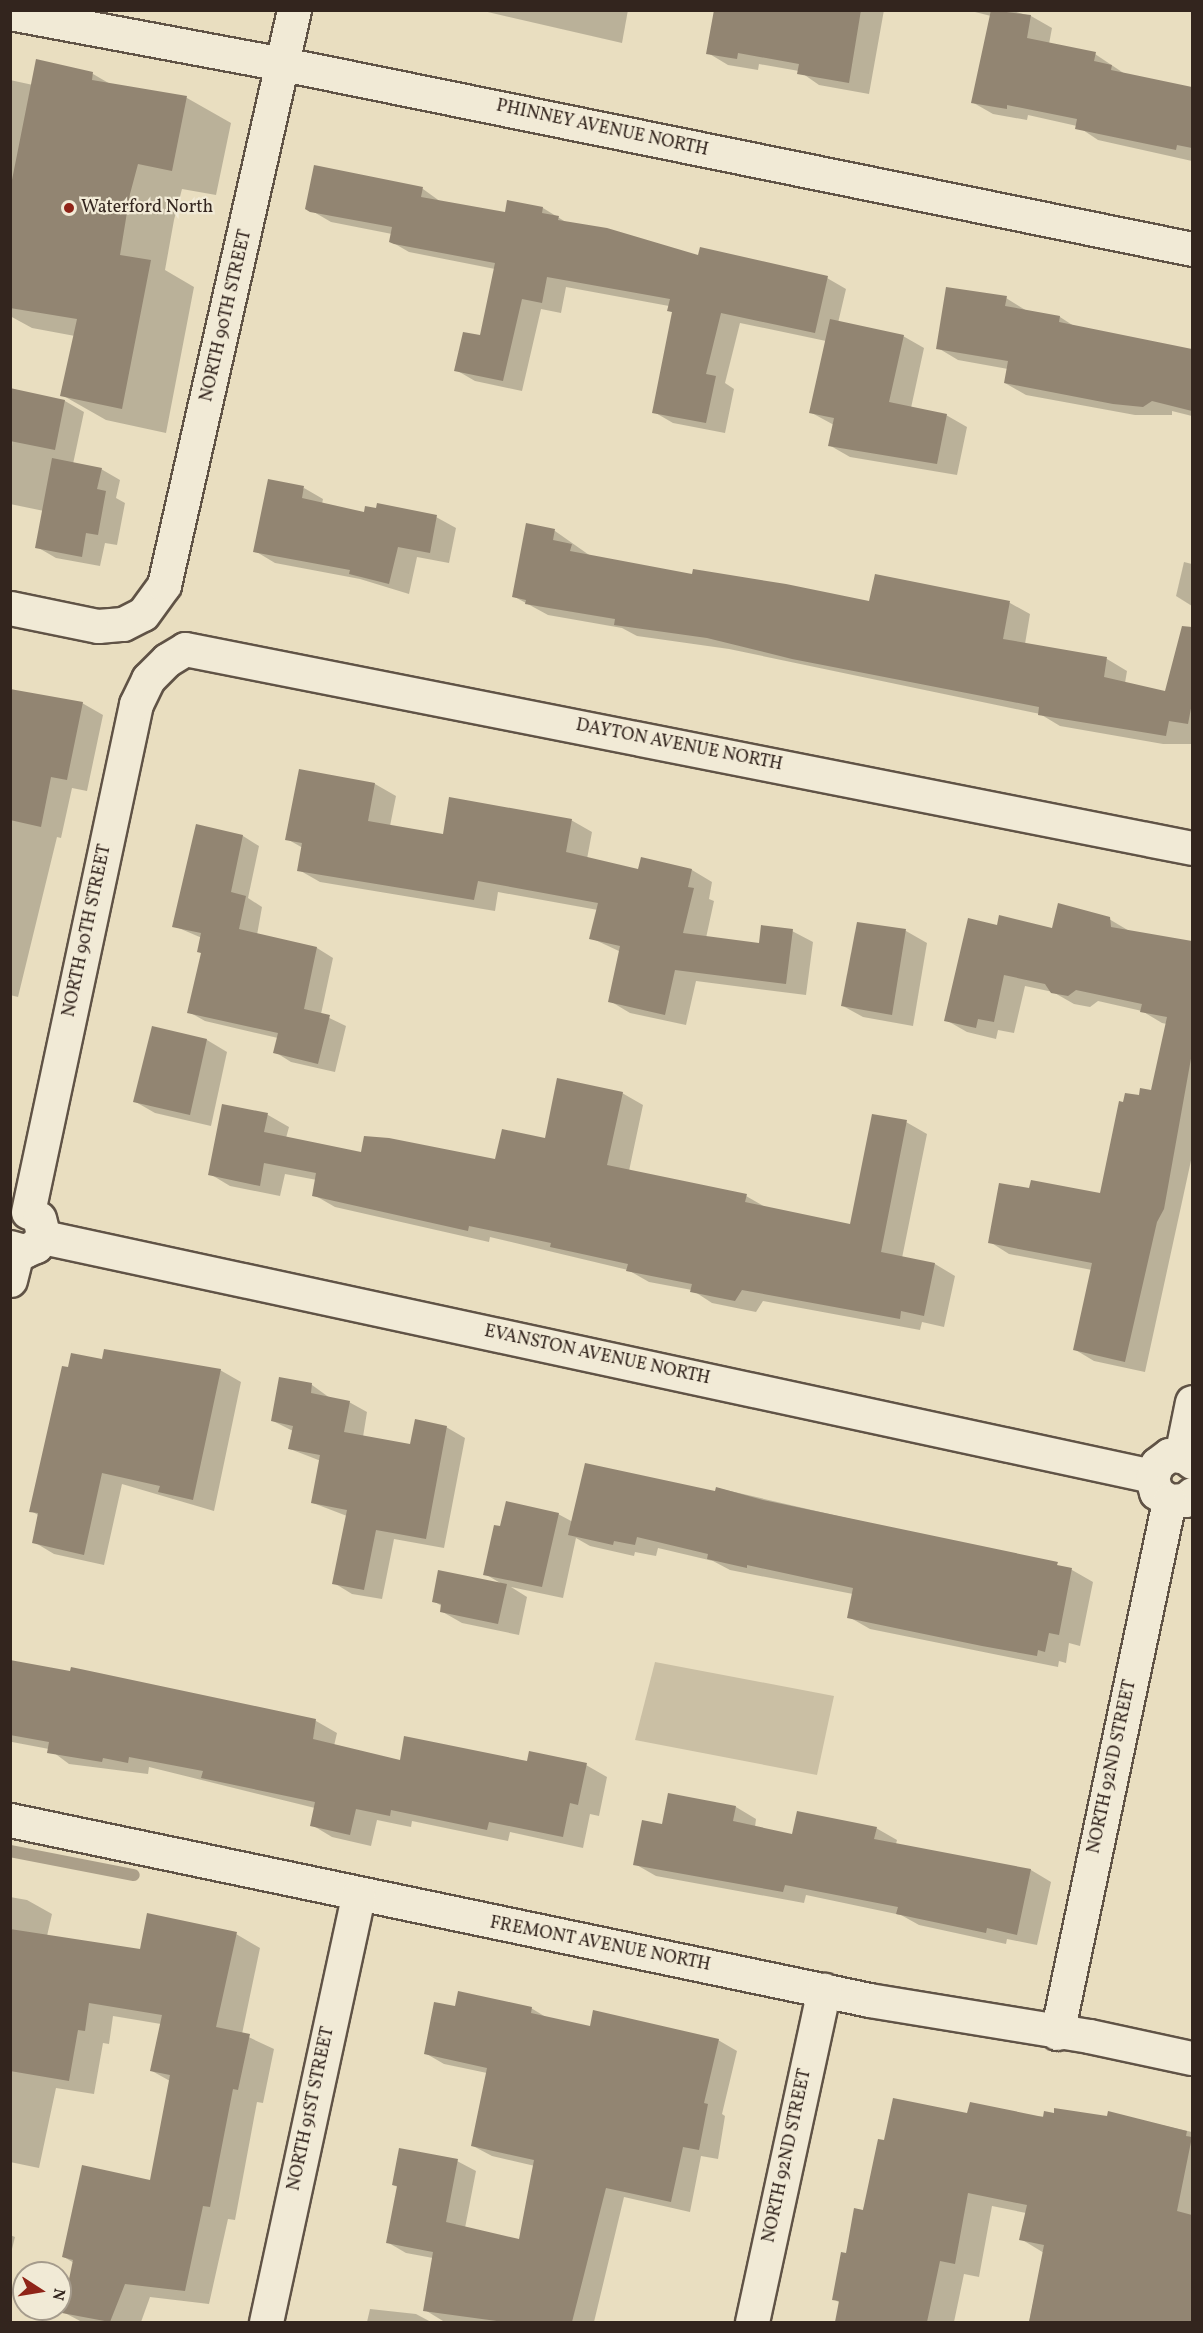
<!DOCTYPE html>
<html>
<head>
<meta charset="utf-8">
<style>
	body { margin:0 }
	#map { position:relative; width:1203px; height:2333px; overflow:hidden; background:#e9dec0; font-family:Vollkorn,serif }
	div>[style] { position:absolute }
	.green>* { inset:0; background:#cabfa4 }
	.shadow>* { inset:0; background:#0003 }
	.stream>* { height:12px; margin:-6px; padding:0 6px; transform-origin:6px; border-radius:6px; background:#ab9f89 }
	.building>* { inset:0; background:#928572 }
	.roads { filter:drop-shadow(2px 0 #605346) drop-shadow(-2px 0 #605346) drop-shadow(0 2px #605346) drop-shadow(0 -2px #605346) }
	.street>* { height:33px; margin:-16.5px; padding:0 16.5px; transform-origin:16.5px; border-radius:16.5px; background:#f1ead6 }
	.dots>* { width:16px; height:16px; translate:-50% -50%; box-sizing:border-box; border:3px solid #f1ead6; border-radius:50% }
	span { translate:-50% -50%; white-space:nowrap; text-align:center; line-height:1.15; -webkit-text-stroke:4.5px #f1ead6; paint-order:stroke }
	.street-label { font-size:18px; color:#33251e }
	.poi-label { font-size:18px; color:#33251e }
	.left { translate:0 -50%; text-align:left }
	.frame { position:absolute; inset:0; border:12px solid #33251e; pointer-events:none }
	.north { position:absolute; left:12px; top:2261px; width:60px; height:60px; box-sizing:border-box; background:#f1ead6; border:2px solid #a59b8c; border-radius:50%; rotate:102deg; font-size:16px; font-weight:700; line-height:24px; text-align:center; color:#33251e }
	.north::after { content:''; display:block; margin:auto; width:21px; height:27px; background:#8f2418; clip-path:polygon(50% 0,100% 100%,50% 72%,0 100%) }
</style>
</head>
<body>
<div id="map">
	<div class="green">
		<div style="clip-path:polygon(655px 1662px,834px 1696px,817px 1775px,635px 1740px)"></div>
	</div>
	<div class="shadow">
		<div style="clip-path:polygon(479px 10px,628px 10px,622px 43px)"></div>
		<div style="clip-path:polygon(715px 10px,884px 10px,869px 94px,819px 85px,799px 71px,759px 64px,758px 70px,728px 65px,708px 53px)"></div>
		<div style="clip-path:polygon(967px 10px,1009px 10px,1031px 16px,1052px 28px,1049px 44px,1095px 54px,1125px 74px,1191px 88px,1192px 81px,1192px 161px,1098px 140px,1077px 126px,1028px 115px,1027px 120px,993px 114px,972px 102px,991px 16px)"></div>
		<div style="clip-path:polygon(93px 74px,112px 85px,187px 98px,231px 123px,216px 195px,182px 189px,174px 220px,165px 270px,194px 287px,166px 433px,106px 420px,62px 395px,75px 336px,32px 328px,10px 316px,10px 80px,33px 85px)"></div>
		<div style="clip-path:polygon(423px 189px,441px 202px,506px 214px,543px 208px,569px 224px,699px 257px,827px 278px,846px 289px,838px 323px,903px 336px,924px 348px,911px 408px,946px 415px,967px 427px,957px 475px,850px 457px,829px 445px,834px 425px,810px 412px,826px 341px,740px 323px,725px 383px,734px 389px,725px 433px,673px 423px,654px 412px,674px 313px,668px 310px,669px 306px,566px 287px,561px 313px,541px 309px,522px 391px,475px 381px,456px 370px,482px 337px,495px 269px,409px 252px,390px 241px,392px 234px,331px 222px,307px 208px)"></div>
		<div style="clip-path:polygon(1006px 298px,1027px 311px,1060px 317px,1077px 328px,1192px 350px,1192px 416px,1172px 411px,1172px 415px,1135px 415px,1026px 395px,1005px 383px,1008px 369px,958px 360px,938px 348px)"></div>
		<div style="clip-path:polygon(14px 390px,65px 401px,84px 412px,73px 464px,101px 469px,120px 480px,116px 498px,125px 503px,117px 545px,105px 543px,100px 566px,56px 558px,37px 547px,44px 511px,10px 504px)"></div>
		<div style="clip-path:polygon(304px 488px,323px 499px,322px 504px,365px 513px,436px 517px,456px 528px,449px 563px,417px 557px,409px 594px,360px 579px,275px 563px,255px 551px)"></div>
		<div style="clip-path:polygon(527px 525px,555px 531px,592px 557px,694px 576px,870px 603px,876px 575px,1010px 603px,1030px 614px,1025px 644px,1107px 659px,1127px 671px,1125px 683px,1166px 693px,1169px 679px,1192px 684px,1192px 744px,1163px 744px,1060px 726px,1040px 714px,729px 649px,637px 636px,622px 628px,548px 615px,513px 596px)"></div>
		<div style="clip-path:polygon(1184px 562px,1192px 564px,1192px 606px,1176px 596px)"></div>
		<div style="clip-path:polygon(10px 691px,82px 703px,103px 715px,87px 791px,72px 788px,61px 838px,57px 837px,18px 997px,10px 995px)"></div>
		<div style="clip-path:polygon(300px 771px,375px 784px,396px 796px,390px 826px,444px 836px,571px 820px,592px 832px,587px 859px,639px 870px,692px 870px,712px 882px,709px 899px,714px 901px,706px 938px,760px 945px,792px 931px,813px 942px,806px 995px,696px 981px,686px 1025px,630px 1013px,610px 1001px,621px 952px,591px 938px,598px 910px,498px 892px,495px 911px,320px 882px,299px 870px,303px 848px,287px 839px)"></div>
		<div style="clip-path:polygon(197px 826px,243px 836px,259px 846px,248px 898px,262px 907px,257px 935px,317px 948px,333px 958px,321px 1014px,346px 1026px,335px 1072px,291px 1062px,275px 1052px,278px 1038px,205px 1021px,189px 1012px,202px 953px,202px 938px,174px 926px)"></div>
		<div style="clip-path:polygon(1109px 919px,1131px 932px,1192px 943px,1192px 1029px,1162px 1023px,1142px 1011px,1098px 1001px,1090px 1007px,1074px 1004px,1053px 992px,1025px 986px,1014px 1033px,998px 1030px,996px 1039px,967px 1032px,946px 1020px,998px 926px,1053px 930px)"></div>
		<div style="clip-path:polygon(859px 923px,906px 931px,927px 943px,913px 1026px,863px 1017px,843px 1006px)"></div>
		<div style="clip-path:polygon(153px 1028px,207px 1040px,227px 1052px,211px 1126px,155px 1113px,134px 1101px)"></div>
		<div style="clip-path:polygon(1165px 1032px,1192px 1038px,1192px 1156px,1145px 1372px,1094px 1361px,1074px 1349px,1092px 1270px,1009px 1254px,990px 1242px,1030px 1190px,1101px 1195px,1140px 1097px,1153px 1091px)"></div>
		<div style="clip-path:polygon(622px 1093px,643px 1105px,629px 1171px,746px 1196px,767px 1208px,851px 1226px,906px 1122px,927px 1134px,902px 1258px,935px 1264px,955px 1276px,944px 1327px,922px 1322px,920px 1330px,763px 1301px,756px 1312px,712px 1303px,692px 1290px,649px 1282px,628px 1270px,490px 1237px,489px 1242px,335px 1207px,314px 1195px,317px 1180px,285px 1174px,280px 1196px,230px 1186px,210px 1174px,223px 1106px,268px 1115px,289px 1127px,286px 1138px,362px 1154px,496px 1161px,546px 1140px)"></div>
		<div style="clip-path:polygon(103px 1361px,220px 1370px,241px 1382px,214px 1511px,122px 1484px,104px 1565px,54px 1554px,34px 1542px,40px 1516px,31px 1511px,69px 1369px)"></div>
		<div style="clip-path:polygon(280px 1379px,312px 1385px,330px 1398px,349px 1402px,367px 1412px,363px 1437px,411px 1446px,446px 1427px,465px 1438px,444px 1548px,394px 1539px,382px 1599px,352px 1594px,334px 1583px,347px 1516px,313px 1503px,321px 1461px,290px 1449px,293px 1431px,273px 1421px)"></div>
		<div style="clip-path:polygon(717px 1488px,1072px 1570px,1093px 1582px,1080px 1646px,1069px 1643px,1066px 1663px,1059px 1661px,1058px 1667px,870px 1629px,849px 1617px,853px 1594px,730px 1570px,713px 1561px,658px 1548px,656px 1556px,635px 1552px,634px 1556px,590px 1546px,576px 1538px,563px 1598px,511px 1587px,527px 1597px,519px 1635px,462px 1623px,441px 1611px,442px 1606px,433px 1601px,502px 1584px,485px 1574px,502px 1528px,558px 1514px,573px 1522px,716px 1493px)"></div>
		<div style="clip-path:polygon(10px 1662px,72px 1673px,73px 1669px,316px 1721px,337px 1733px,334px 1746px,401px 1761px,586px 1765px,607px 1777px,599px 1816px,590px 1814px,583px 1848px,510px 1832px,508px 1841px,412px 1821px,411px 1827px,377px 1820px,371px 1846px,332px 1837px,312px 1825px,315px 1808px,149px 1767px,148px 1774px,69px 1764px,49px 1749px,12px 1742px)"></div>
		<div style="clip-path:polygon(736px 1807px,756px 1819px,755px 1827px,793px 1835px,876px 1828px,897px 1840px,896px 1844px,1031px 1870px,1051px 1882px,1037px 1945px,1007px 1939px,1006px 1944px,919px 1925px,901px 1915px,806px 1895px,804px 1903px,656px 1876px,635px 1864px,663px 1825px)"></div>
		<div style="clip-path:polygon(10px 1897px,27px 1900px,52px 1914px,47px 1936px,141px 1950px,236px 1934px,260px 1948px,242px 2034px,274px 2049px,263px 2103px,257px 2102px,235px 2220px,228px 2219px,209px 2304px,150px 2297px,141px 2322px,82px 2322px,63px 2312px,74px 2263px,64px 2257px,151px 2182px,170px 2081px,152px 2071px,161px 2024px,113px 2016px,109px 2044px,103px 2043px,94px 2094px,56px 2088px,39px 2168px,10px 2162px)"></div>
		<div style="clip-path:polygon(456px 2008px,531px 2008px,549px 2019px,591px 2028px,718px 2040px,737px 2051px,722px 2114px,725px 2116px,718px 2159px,701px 2156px,690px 2212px,624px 2197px,594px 2322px,443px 2321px,425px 2310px,433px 2258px,406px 2253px,387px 2242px,398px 2187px,393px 2185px,457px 2161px,476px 2171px,465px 2228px,520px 2241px,535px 2166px,492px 2156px,473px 2146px,487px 2073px,444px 2064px,425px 2053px)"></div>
		<div style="clip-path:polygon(1109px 2113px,1192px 2132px,1192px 2322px,1029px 2322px,1044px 2253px,1021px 2239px,1026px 2213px,992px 2206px,979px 2277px,964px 2274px,954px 2322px,836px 2322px,840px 2303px,834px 2299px,885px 2142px,969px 2115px,1108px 2118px)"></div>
		<div style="clip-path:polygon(10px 2235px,15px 2237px,10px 2257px)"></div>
		<div style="clip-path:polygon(370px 2309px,416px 2314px,431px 2322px,367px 2322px)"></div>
	</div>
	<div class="stream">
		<div style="left:10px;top:1851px;width:126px;rotate:11deg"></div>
	</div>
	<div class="building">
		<div style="clip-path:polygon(714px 10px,861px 10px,849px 83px,797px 74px,799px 64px,738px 53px,737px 59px,706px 54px)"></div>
		<div style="clip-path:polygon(991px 10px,1031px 15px,1027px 38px,1096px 52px,1094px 61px,1112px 65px,1111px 70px,1192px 87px,1192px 148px,1177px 145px,1176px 150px,1075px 129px,1077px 119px,1007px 105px,1007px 109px,971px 103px)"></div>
		<div style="clip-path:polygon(36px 59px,93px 72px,92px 80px,187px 96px,172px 171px,138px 164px,130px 194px,120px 255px,151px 260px,122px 409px,60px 396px,77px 319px,10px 308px,10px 190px)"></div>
		<div style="clip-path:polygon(314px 165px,423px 187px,421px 197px,505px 212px,507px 200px,543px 207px,542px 213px,559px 216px,558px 220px,607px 228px,698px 255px,700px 247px,828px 276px,815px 333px,721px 313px,706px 374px,716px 376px,706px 423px,652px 413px,672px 312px,667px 311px,670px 299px,547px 277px,542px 303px,522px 299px,503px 381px,454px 371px,463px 332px,480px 335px,495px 263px,394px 244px,389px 242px,392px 227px,310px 212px,305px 209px)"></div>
		<div style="clip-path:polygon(946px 287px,1007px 296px,1005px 306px,1060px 316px,1059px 322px,1192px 349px,1192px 411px,1152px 401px,1143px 407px,1113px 404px,1004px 383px,1008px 361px,936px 349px)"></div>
		<div style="clip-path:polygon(830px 319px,904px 335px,889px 402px,947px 414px,937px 464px,828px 446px,834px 418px,809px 413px)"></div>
		<div style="clip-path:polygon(10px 388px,65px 400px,55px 450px,10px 441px)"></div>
		<div style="clip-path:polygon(52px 458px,102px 468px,97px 489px,106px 491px,98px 535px,86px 533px,82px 557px,35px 548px)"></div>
		<div style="clip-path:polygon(268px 479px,304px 486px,302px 498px,364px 512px,365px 506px,376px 508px,377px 503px,437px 515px,430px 553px,398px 547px,389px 584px,349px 574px,350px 570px,253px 552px)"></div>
		<div style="clip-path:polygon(526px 523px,555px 529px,553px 540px,572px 544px,570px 551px,692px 574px,693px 569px,786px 584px,869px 601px,875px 574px,1010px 601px,1003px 639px,1107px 657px,1104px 677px,1165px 691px,1182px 626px,1192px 627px,1192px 703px,1188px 724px,1169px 721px,1166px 736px,1038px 715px,1039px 707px,792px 659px,707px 638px,614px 625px,615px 619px,525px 604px,526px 600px,512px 597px)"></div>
		<div style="clip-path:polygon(10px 689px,83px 702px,67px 780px,51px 777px,41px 827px,10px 820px)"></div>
		<div style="clip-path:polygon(299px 769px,375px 783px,368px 821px,443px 834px,449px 797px,572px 819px,566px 852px,638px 869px,641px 857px,692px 869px,688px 887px,694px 888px,683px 933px,759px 943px,761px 925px,793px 929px,786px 984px,675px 970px,665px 1015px,608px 1002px,620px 946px,589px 939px,598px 903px,478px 881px,474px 900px,297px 871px,302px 843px,285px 840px)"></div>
		<div style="clip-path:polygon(196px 824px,243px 835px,231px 892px,246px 896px,239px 929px,317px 947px,304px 1009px,330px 1015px,318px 1064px,273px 1053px,278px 1033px,187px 1013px,201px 953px,197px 952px,201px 933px,172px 927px)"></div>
		<div style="clip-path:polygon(1058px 903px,1110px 917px,1111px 927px,1192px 941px,1192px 1053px,1164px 1209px,1157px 1222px,1125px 1362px,1073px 1350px,1092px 1263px,988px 1243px,999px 1183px,1029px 1188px,1031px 1180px,1100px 1193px,1119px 1101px,1123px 1102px,1125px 1093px,1139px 1095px,1140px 1088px,1151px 1090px,1167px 1017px,1140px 1012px,1142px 1004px,1076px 990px,1068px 996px,1051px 993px,1045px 984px,1004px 975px,994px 1022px,978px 1019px,976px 1028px,944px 1021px,968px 918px,997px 925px,999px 915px,1052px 928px)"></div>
		<div style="clip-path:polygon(857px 922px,906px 929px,892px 1015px,841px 1006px)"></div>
		<div style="clip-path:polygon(152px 1026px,207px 1039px,190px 1115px,133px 1102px)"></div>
		<div style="clip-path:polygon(557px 1078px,623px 1092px,607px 1165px,747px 1194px,745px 1202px,850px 1224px,872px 1114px,907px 1120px,881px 1252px,935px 1263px,924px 1316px,901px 1311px,900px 1319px,742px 1290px,735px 1301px,690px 1292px,692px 1284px,626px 1271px,628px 1264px,550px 1247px,551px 1243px,469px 1226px,468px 1231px,312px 1196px,316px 1173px,264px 1163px,260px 1186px,208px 1175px,222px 1104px,268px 1113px,264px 1132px,361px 1152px,364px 1136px,389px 1138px,495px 1159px,502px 1129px,545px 1138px)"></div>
		<div style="clip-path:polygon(104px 1349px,221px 1369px,193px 1500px,158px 1492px,160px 1486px,102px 1473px,84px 1555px,32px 1543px,38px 1513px,29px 1512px,62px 1366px,68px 1367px,71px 1353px,102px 1359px)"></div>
		<div style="clip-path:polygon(279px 1377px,312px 1383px,311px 1393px,350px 1401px,344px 1432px,410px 1444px,415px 1419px,447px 1426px,426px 1539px,376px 1530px,364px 1590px,332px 1584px,347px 1510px,311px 1503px,320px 1455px,288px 1449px,293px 1426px,271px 1421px)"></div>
		<div style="clip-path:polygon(585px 1463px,715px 1491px,716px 1487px,763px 1500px,1058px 1562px,1057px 1565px,1072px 1568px,1059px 1635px,1049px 1633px,1045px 1652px,1038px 1650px,1037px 1656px,982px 1646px,847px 1618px,853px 1588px,747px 1565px,747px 1568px,707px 1559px,708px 1554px,637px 1537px,635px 1545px,614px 1541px,613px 1545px,568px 1535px)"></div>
		<div style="clip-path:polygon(506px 1501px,559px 1513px,542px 1587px,483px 1575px,494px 1525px,500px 1526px)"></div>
		<div style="clip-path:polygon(438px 1570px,507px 1584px,498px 1624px,440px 1612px,441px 1604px,432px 1602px)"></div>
		<div style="clip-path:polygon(10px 1660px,70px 1671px,71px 1667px,316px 1719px,313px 1739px,400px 1760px,404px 1736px,527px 1761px,529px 1751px,587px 1763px,578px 1805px,570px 1803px,563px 1837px,489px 1822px,487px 1830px,391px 1810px,390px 1816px,356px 1809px,350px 1835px,310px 1826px,315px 1802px,201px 1778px,203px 1771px,129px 1757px,128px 1763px,103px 1758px,102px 1762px,47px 1753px,49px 1742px,10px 1735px)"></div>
		<div style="clip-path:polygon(668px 1793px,736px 1806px,733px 1821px,792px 1834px,797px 1811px,877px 1827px,874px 1839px,1031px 1869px,1017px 1935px,987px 1928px,986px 1933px,896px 1914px,898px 1907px,785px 1885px,783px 1892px,633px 1865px,642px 1820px,662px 1824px)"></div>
		<div style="clip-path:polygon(147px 1913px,237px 1932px,216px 2027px,250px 2034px,238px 2090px,233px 2089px,210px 2207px,203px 2206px,185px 2291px,125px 2284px,110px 2322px,62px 2313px,73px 2260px,62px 2257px,82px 2165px,150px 2180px,170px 2075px,150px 2071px,162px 2015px,89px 2003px,85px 2031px,78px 2030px,69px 2081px,10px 2071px,10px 1929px,140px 1949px)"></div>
		<div style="clip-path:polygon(458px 1991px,532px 2007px,531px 2013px,590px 2026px,593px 2010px,719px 2039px,704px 2103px,708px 2104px,699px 2150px,683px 2147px,671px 2202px,606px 2188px,572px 2322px,504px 2322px,423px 2311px,433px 2252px,386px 2243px,397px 2186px,392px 2185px,399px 2148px,458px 2159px,446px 2222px,519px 2239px,534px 2160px,471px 2146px,487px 2068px,424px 2054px,434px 2002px,455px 2006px)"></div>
		<div style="clip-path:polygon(893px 2098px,967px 2113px,970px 2102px,1043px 2117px,1044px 2111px,1054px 2113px,1054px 2108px,1107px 2116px,1108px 2111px,1187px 2131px,1186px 2136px,1192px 2137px,1177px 2211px,1192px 2215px,1192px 2322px,1029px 2322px,1044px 2245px,1019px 2240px,1027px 2205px,968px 2193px,955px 2264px,940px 2261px,927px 2322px,835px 2322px,839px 2301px,832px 2300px,841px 2252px,846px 2253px,854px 2208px,863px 2210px,878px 2139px,884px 2140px)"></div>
	</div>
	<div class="roads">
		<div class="street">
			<div style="left:10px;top:13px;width:278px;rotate:10.6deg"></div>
			<div style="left:283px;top:64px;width:928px;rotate:11.5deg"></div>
			<div style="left:10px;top:608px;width:90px;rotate:11.6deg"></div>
			<div style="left:98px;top:626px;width:25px;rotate:-5deg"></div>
			<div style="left:123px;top:624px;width:22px;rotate:-27deg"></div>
			<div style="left:143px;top:614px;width:36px;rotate:-54deg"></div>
			<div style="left:164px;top:585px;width:590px;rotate:-77.26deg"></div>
			<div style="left:28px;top:1212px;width:519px;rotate:-78deg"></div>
			<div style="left:136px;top:704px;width:28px;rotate:-64deg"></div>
			<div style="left:148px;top:679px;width:27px;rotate:-45deg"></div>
			<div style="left:167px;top:660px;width:21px;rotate:-31deg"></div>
			<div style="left:185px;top:649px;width:1026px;rotate:11.18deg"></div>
			<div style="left:43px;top:1237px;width:1134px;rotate:12.16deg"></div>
			<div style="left:10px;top:1247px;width:15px;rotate:16deg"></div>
			<div style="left:24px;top:1251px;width:13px;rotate:-23deg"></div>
			<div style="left:36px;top:1246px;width:14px;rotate:-60deg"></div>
			<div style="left:43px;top:1234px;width:16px;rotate:-104deg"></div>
			<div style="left:10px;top:1280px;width:30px;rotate:-76deg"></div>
			<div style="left:1181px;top:1456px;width:55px;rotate:-78.5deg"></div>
			<div style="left:1192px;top:1462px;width:10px;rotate:-143deg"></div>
			<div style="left:1184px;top:1456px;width:15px;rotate:-176deg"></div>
			<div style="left:1169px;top:1455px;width:15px;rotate:143deg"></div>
			<div style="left:1157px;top:1464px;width:15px;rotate:110deg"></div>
			<div style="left:1152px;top:1478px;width:15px;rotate:74deg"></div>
			<div style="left:1156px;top:1492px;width:16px;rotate:35deg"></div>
			<div style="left:1169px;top:1501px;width:16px;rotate:-4deg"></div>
			<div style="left:1185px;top:1500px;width:9px;rotate:-41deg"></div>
			<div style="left:10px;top:1820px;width:878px;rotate:11.83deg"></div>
			<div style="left:869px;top:2000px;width:223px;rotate:9.3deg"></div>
			<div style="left:1089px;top:2036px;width:105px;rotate:12.1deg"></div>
			<div style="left:1057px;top:2033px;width:544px;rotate:-78.11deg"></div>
			<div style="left:266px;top:2322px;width:436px;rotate:-77.8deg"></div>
			<div style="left:752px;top:2322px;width:340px;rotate:-77.8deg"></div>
		</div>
	</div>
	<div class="dots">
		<div style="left:69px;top:208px;background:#8f2418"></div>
	</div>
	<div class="street-label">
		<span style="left:602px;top:129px;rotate:12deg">PHINNEY AVENUE NORTH</span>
		<span style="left:227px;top:316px;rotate:-77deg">NORTH 90TH STREET</span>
		<span style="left:679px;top:746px;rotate:11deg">DAYTON AVENUE NORTH</span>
		<span style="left:88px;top:931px;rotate:-78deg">NORTH 90TH STREET</span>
		<span style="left:597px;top:1356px;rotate:12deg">EVANSTON AVENUE NORTH</span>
		<span style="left:1113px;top:1767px;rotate:-78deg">NORTH 92ND STREET</span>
		<span style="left:600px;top:1945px;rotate:11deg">FREMONT AVENUE NORTH</span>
		<span style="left:312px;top:2109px;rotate:-78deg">NORTH 91ST STREET</span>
		<span style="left:788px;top:2156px;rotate:-78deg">NORTH 92ND STREET</span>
	</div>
	<div class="poi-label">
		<span class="left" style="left:81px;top:208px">Waterford North</span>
	</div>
	<div class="frame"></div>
	<div class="north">N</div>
</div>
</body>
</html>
